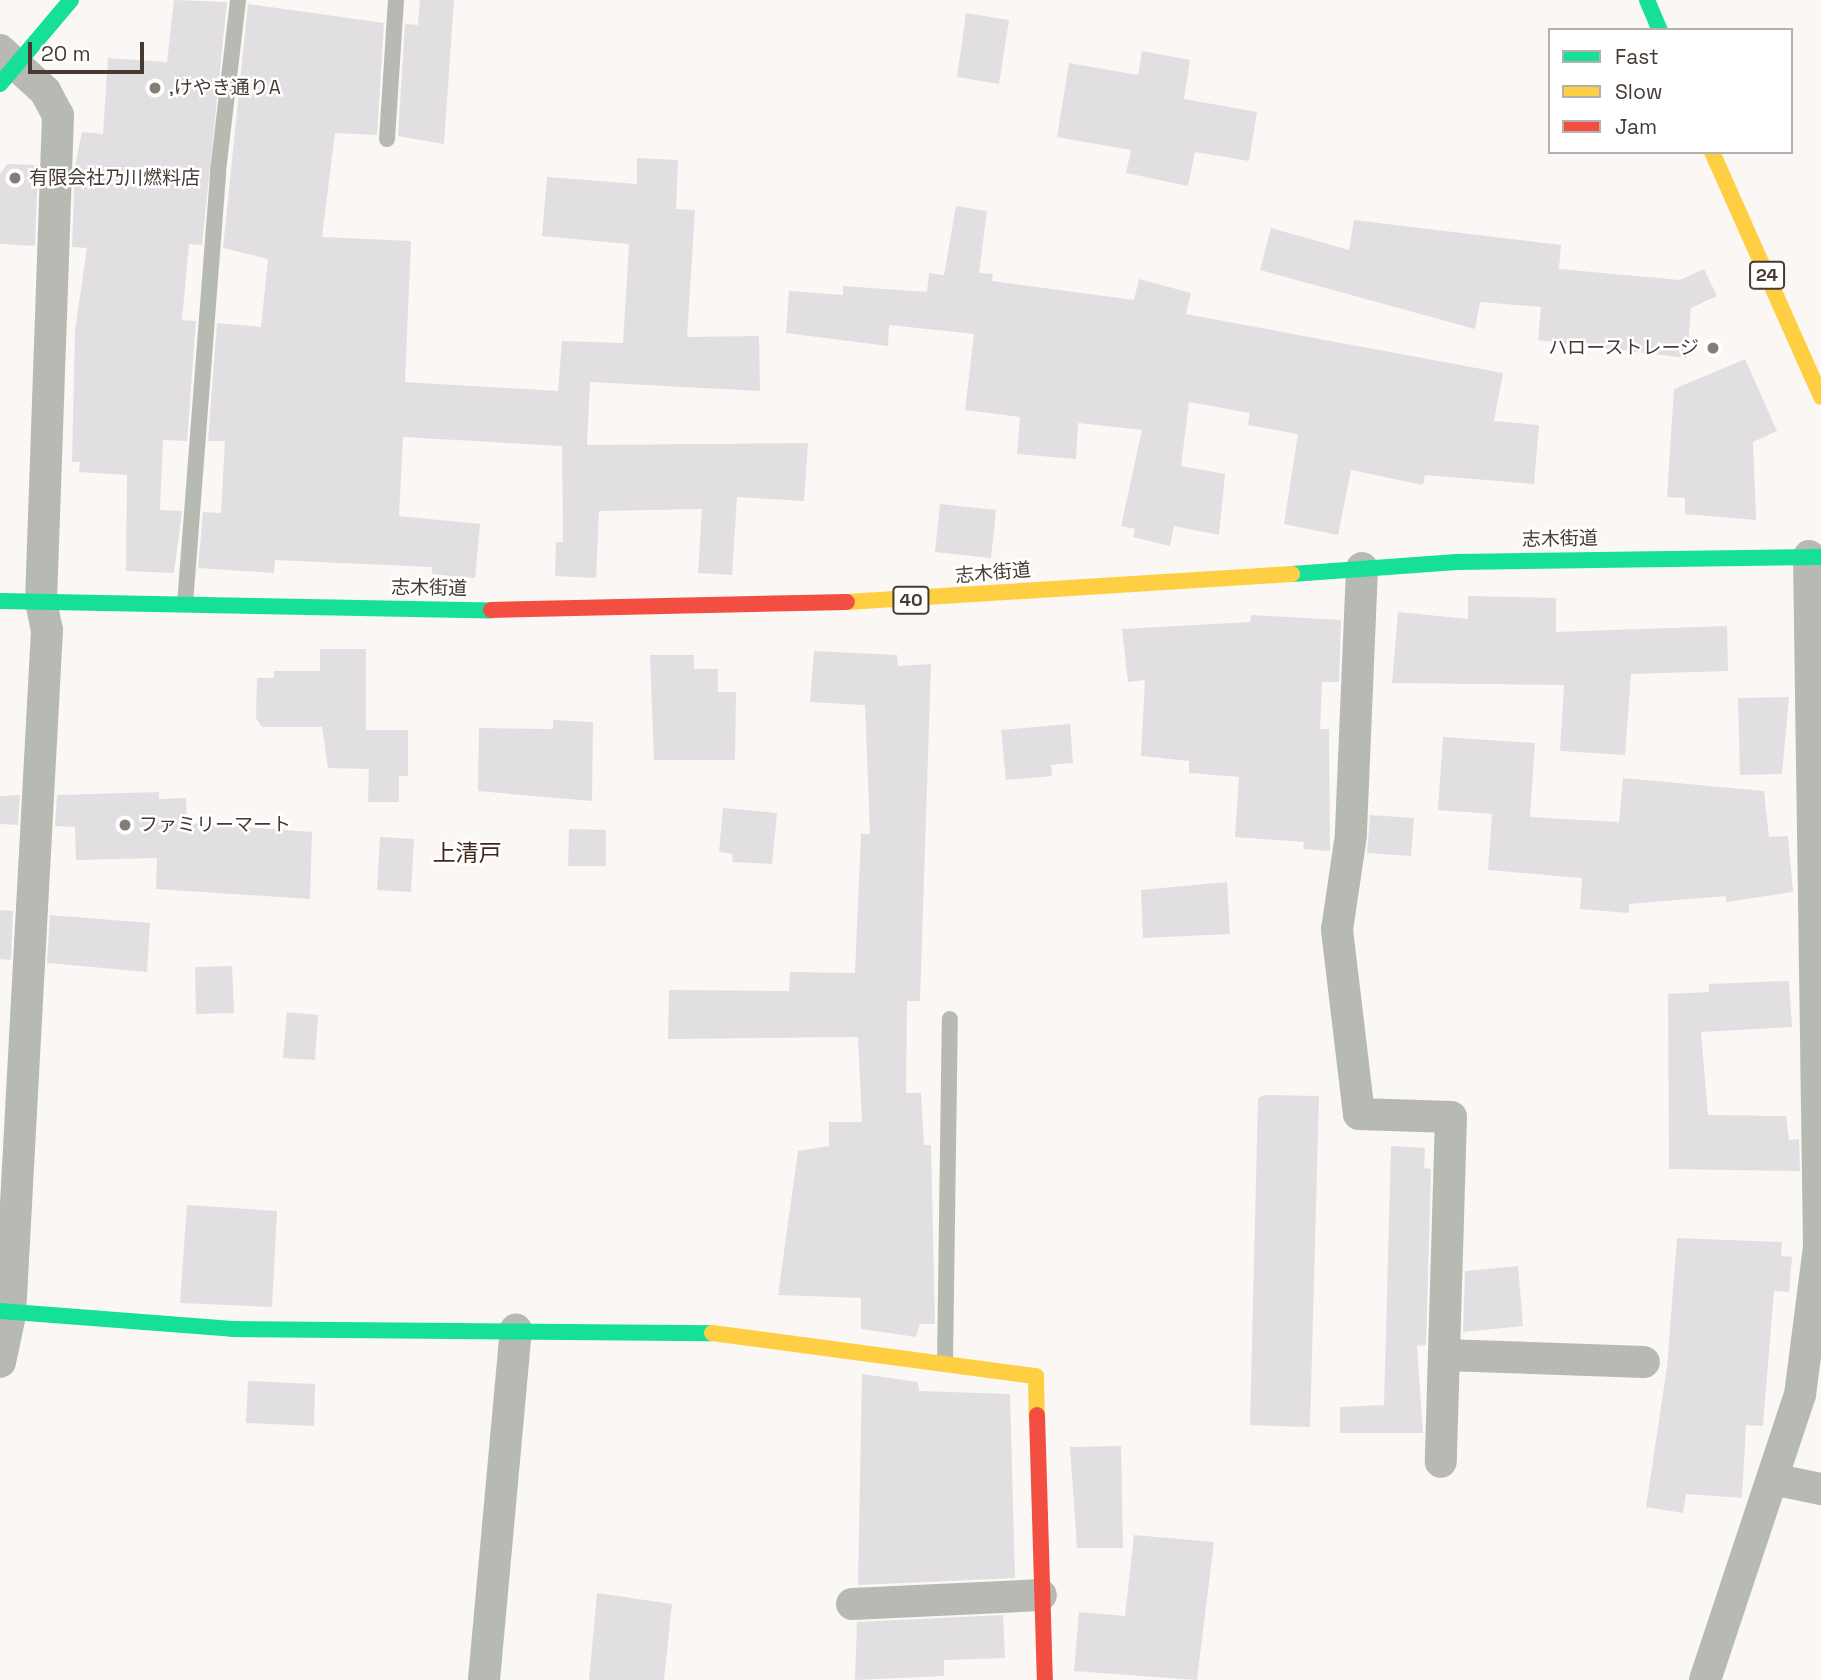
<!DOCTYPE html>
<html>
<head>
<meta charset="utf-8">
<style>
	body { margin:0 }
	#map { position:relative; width:1821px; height:1680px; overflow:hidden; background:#fbf7f5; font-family:"Space Grotesk","Noto Sans JP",sans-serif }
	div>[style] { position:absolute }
	.building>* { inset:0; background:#e2dfe2 }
	.lane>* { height:16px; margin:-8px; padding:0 8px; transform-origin:8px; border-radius:8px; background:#b7bab2 }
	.street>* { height:32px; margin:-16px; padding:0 16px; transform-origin:16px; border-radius:16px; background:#b7bab2 }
	.fast>* { height:16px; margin:-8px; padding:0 8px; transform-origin:8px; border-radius:8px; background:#16e098 }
	.slow>* { height:16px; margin:-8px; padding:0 8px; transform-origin:8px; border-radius:8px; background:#ffcf43 }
	.jam>* { height:16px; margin:-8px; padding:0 8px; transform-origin:8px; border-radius:8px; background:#f24e42 }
	.dots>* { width:19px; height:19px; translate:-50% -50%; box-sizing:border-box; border:4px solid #fff; border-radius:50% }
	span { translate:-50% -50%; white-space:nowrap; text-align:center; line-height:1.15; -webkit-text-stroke:5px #fff; paint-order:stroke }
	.shield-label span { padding:2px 5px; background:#fff; border:2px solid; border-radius:5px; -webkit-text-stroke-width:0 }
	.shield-label { font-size:18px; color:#463a33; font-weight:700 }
	.poi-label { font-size:19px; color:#463a33 }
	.left { translate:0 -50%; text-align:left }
	.right { translate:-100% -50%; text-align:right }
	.street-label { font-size:19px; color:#463a33 }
	.quarter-label { font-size:23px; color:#40291a }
	.legend { position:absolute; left:1548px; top:28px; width:245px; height:126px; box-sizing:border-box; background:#fff; border:2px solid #b5b0ad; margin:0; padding:9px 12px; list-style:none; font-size:21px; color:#463a33 }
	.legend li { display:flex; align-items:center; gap:14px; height:35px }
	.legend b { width:35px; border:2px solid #b5b0ad }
	.scale { position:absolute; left:28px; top:42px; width:116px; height:32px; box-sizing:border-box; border:4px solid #463a33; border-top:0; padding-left:9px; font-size:21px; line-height:24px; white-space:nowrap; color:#463a33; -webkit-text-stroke:5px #fff; paint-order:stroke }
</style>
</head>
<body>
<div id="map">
	<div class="building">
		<div style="clip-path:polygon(174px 0,227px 2px,202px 245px,189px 244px,182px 320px,196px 321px,187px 441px,163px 440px,160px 510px,182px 511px,174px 573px,126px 571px,127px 475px,79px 472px,80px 462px,72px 462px,75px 330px,87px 248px,72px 247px,75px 166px,82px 132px,103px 134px,108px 58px,167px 62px)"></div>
		<div style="clip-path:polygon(420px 0,454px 0,444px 144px,398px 136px,405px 24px,418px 25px)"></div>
		<div style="clip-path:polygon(248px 4px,384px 23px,377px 135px,335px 133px,322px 237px,411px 241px,405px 382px,558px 391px,562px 341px,623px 343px,629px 244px,542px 236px,547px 177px,637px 184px,637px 158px,678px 160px,676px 209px,695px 210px,687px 337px,759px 336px,760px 391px,590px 382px,587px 445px,808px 443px,804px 501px,737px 497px,732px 575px,698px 573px,702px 509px,599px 511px,596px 578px,555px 576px,556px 542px,563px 542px,562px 446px,403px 437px,399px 516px,480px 524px,475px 578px,432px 574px,432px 567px,275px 560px,274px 573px,198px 568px,203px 512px,221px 513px,225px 441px,208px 441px,217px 323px,261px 327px,268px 259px,223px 248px)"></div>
		<div style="clip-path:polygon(966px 13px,1009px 20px,999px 84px,957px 77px)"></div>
		<div style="clip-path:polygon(1142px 51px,1190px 60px,1184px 99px,1257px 112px,1249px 161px,1195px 152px,1188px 186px,1126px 173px,1131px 150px,1057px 137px,1069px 63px,1138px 75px)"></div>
		<div style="clip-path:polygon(7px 164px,38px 165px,35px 246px,0 244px,0 174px)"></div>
		<div style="clip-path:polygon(956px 206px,987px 211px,979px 273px,993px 274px,992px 281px,1134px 300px,1139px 279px,1191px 293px,1186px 314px,1503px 373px,1494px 421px,1539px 425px,1534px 484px,1425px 475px,1423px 485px,1351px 470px,1338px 535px,1284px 524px,1298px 434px,1248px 425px,1250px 413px,1189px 402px,1181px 466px,1225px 474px,1219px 535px,1174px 526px,1170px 546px,1133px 537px,1135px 529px,1121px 526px,1142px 430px,1078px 423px,1076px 459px,1017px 454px,1020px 417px,965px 410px,974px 334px,889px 325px,888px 346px,786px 333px,789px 291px,843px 295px,843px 286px,927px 292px,929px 273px,944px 275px)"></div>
		<div style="clip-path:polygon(1354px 220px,1561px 245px,1559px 269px,1680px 280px,1704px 269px,1717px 296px,1691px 308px,1687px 358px,1538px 340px,1541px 307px,1480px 302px,1475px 329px,1260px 270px,1271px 228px,1349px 250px)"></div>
		<div style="clip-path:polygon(1745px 359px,1777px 431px,1753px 442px,1756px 520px,1685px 514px,1685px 498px,1667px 497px,1674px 389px)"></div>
		<div style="clip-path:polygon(940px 504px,996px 510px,991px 558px,935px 552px)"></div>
		<div style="clip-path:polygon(1468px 596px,1556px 598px,1556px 632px,1727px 626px,1728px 671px,1631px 674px,1625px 755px,1560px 751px,1564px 685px,1392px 683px,1398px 612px,1468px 619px)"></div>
		<div style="clip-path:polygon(1251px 615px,1341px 620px,1339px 682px,1322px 682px,1320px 729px,1329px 729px,1330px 851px,1303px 849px,1304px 842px,1235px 837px,1239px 777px,1189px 773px,1189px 761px,1141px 756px,1145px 680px,1128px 682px,1122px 629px,1250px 622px)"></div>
		<div style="clip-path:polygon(320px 649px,366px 649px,366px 730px,408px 730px,408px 776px,399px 776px,399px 802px,368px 802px,369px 769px,328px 768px,322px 727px,262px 727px,256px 718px,257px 678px,274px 678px,274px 671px,320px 671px)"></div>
		<div style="clip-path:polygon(814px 651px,897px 655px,898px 666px,931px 664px,920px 1001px,907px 1001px,906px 1093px,921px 1093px,924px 1145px,931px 1145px,935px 1324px,920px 1324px,916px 1337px,861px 1329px,861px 1298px,778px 1295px,798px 1151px,829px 1146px,829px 1122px,862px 1122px,858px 1037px,668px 1039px,669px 990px,789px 991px,790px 972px,855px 973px,861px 834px,870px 834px,865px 705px,810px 702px)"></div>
		<div style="clip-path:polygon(650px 655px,694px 655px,694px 669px,718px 669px,718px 692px,736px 692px,735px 760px,654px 760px)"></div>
		<div style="clip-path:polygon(1789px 697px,1782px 774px,1740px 775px,1738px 698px)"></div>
		<div style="clip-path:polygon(553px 720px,593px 722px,592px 801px,478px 791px,479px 728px,553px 729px)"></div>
		<div style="clip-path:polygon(1070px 724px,1073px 763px,1051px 765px,1052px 776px,1006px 780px,1001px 730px)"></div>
		<div style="clip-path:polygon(1443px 737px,1535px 743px,1530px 817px,1619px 822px,1623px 778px,1764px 791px,1769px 837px,1788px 836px,1793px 892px,1726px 902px,1726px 896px,1629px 904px,1629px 913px,1580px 909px,1582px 878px,1488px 870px,1492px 814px,1438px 810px)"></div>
		<div style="clip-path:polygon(159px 792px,159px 799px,186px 798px,187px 823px,312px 832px,310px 899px,156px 889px,157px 858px,76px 860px,75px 827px,55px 826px,57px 795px)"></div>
		<div style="clip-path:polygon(20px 795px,18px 825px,0 824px,0 796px)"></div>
		<div style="clip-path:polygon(723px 808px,777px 813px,772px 864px,732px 862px,733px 854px,719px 852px)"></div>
		<div style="clip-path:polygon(1370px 815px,1414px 818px,1411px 856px,1367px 853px)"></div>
		<div style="clip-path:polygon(569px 829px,606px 830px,606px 866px,568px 866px)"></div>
		<div style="clip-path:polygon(380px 837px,414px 839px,411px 892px,377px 890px)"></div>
		<div style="clip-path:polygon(1227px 882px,1230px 934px,1143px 938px,1141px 890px)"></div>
		<div style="clip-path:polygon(0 910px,13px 911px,11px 960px,0 959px)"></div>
		<div style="clip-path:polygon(50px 915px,150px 923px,147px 972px,47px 963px)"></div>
		<div style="clip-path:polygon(232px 966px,234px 1013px,196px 1014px,195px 967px)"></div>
		<div style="clip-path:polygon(1789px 981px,1792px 1027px,1701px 1032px,1708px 1115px,1786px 1116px,1789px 1140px,1799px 1139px,1800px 1171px,1669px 1169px,1668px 994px,1709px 992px,1709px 984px)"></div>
		<div style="clip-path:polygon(287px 1012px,318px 1015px,315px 1060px,283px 1058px)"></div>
		<div style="clip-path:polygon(1264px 1095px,1319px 1096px,1310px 1427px,1250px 1425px,1258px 1098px)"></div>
		<div style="clip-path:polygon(1391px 1146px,1425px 1148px,1424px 1168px,1431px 1169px,1426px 1345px,1417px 1346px,1423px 1433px,1340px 1433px,1340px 1407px,1384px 1405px)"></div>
		<div style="clip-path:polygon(187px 1205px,277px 1211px,272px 1307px,180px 1303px)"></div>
		<div style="clip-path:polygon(1677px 1238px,1782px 1242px,1781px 1256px,1792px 1257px,1789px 1292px,1774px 1291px,1763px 1426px,1746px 1425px,1742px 1498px,1686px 1494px,1683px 1513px,1646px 1507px,1667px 1367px)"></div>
		<div style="clip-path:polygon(1518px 1266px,1523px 1326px,1463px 1332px,1465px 1271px)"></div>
		<div style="clip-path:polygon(862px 1374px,918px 1382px,919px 1391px,1010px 1394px,1015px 1578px,858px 1585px)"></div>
		<div style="clip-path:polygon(248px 1381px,315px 1384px,314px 1426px,246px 1423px)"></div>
		<div style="clip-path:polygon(1121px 1446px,1123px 1548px,1077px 1548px,1070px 1447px)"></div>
		<div style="clip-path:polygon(1134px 1535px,1214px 1542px,1197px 1680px,1074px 1671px,1079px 1612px,1125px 1616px)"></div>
		<div style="clip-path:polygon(597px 1593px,672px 1604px,664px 1680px,589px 1680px)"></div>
		<div style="clip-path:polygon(1003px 1615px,1005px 1658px,944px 1660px,944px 1676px,855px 1680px,857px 1622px)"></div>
	</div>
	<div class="lane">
		<div style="left:387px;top:139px;width:139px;rotate:-86.3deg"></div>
		<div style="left:185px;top:604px;width:434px;rotate:-85.6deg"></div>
		<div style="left:218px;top:171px;width:172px;rotate:-83.3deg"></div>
		<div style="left:945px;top:1363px;width:344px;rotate:-89.2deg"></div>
	</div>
	<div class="street">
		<div style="left:0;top:50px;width:61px;rotate:42.3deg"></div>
		<div style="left:45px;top:91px;width:27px;rotate:62deg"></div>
		<div style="left:58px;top:115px;width:487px;rotate:92deg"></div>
		<div style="left:41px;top:602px;width:29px;rotate:78deg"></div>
		<div style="left:47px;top:630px;width:686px;rotate:93.09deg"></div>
		<div style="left:10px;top:1315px;width:48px;rotate:102deg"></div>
		<div style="left:1362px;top:568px;width:267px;rotate:92.4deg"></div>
		<div style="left:1351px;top:835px;width:96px;rotate:98.4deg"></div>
		<div style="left:1337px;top:930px;width:185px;rotate:83.2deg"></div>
		<div style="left:1359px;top:1114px;width:92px;rotate:1.9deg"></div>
		<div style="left:1451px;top:1117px;width:345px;rotate:91.7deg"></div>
		<div style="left:1444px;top:1355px;width:200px;rotate:2deg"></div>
		<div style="left:1773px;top:1479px;width:49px;rotate:11.8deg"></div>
		<div style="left:852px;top:1604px;width:189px;rotate:-2.7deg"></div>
		<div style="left:484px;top:1680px;width:352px;rotate:-84.8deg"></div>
		<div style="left:1705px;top:1680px;width:300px;rotate:-71.6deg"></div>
		<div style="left:1800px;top:1395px;width:150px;rotate:-82.7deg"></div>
		<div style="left:1819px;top:1246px;width:690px;rotate:-90.83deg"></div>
	</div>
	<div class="fast">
		<div style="left:1647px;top:0;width:33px;rotate:67deg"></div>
		<div style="left:0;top:84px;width:110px;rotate:-49.8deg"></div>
		<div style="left:1292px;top:574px;width:165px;rotate:-4.2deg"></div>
		<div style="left:1457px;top:562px;width:364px;rotate:-0.8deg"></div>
		<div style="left:0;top:601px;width:491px;rotate:1.1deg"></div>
		<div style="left:0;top:1311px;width:233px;rotate:4.4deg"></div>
		<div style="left:232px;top:1329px;width:480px;rotate:0.5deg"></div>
	</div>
	<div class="slow">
		<div style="left:1712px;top:152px;width:268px;rotate:66deg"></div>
		<div style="left:847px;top:602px;width:446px;rotate:-3.6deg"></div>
		<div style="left:712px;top:1333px;width:327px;rotate:7.6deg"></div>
		<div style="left:1036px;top:1376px;width:39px;rotate:89deg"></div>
	</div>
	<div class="jam">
		<div style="left:491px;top:610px;width:356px;rotate:-1.3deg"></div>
		<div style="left:1037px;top:1415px;width:265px;rotate:88.3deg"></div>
	</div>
	<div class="dots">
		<div style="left:155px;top:88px;background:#857c77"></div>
		<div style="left:15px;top:178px;background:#857c77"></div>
		<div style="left:1713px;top:348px;background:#857c77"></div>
		<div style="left:125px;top:825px;background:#857c77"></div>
	</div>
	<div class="shield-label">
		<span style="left:1767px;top:275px">24</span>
		<span style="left:911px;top:600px">40</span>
	</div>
	<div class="poi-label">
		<span class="left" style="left:169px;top:88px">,けやき通りA</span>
		<span class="left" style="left:29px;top:178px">有限会社乃川燃料店</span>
		<span class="right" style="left:1699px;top:348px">ハローストレージ</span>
		<span class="left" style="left:139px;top:825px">ファミリーマート</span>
	</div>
	<div class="street-label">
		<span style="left:1560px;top:539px;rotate:-1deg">志木街道</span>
		<span style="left:993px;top:573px;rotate:-5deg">志木街道</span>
		<span style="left:429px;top:588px;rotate:1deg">志木街道</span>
	</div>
	<div class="quarter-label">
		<span style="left:467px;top:853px">上清戸</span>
	</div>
	<ul class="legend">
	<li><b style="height:9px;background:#16e098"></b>Fast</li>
	<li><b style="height:9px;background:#ffcf43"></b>Slow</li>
	<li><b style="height:9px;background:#f24e42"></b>Jam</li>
	</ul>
	<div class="scale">20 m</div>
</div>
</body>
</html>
